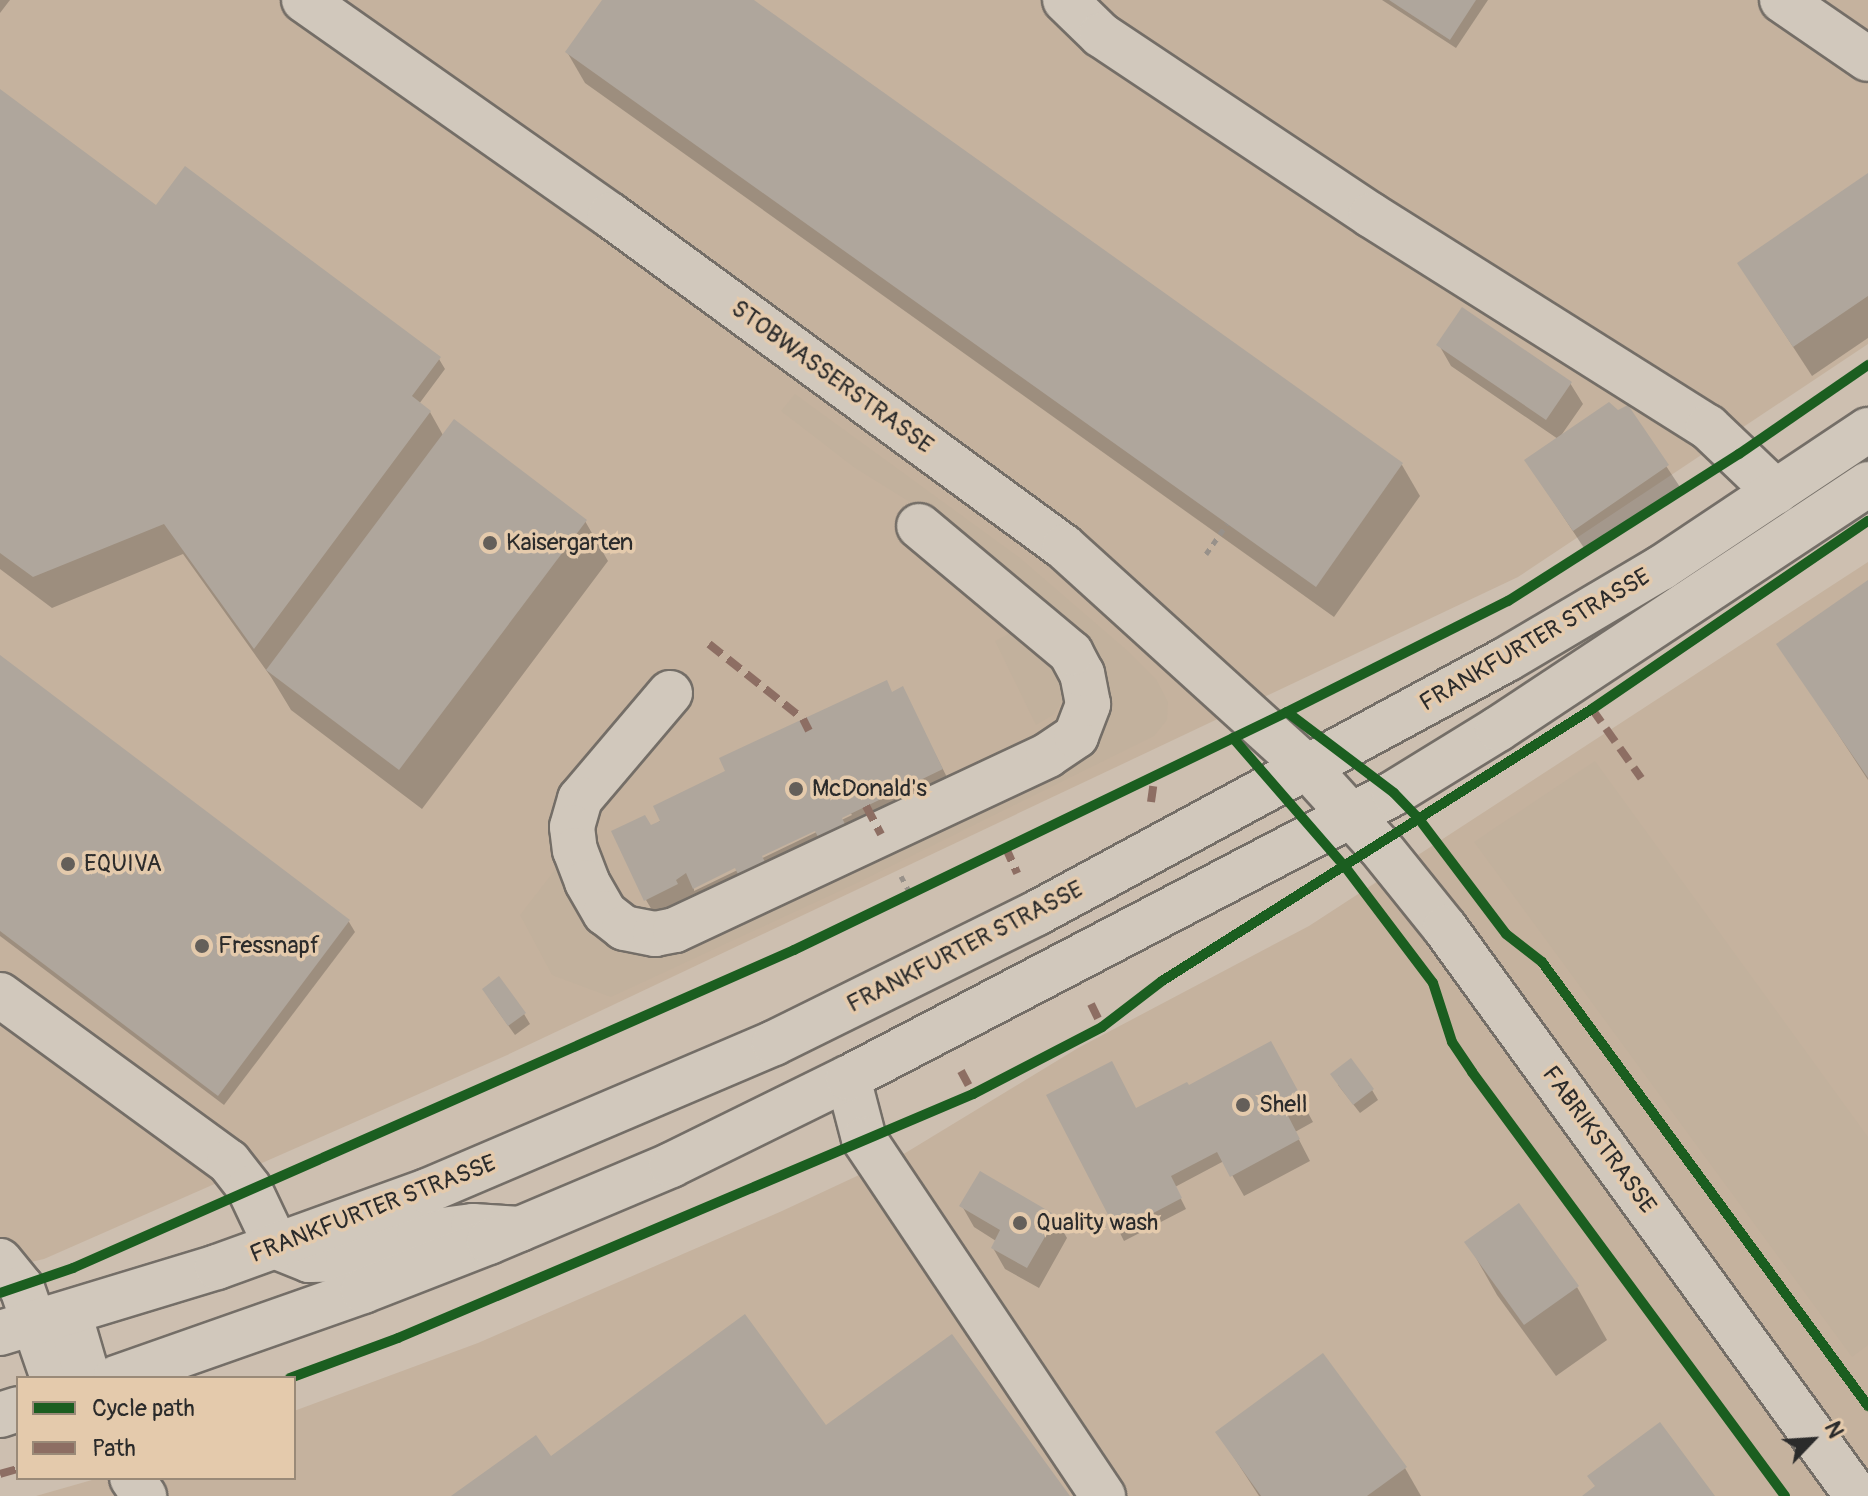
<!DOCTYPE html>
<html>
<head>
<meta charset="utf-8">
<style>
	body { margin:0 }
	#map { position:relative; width:1868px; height:1496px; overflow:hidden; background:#cdbfb0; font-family:Pangolin,sans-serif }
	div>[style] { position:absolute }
	.built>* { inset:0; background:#c5b29e }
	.green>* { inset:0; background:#c2b19d }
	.shadow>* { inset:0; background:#0003 }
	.building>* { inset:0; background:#afa69c }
	.path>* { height:5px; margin-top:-2.5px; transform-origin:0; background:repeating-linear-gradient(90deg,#98918a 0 6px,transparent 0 12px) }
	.roads { filter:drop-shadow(2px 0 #746e67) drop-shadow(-2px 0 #746e67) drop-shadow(0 2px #746e67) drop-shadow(0 -2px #746e67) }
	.minor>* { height:44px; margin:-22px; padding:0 22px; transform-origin:22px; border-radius:22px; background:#d1c8bc }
	.major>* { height:44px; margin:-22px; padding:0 22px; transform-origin:22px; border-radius:22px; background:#d1c8bc }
	.quiet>* { height:8px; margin-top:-4px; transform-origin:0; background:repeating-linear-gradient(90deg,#8d6e63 0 16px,transparent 0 24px) }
	.cycleway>* { height:10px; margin:-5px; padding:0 5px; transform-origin:5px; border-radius:5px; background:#1b5e20 }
	.dots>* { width:22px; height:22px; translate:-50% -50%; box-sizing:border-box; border:4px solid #e4caac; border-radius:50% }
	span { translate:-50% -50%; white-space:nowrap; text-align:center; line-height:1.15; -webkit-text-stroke:7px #e4caac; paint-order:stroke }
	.street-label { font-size:24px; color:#2b2b2b }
	.poi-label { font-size:24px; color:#2b2b2b }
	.left { translate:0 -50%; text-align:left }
	.legend { position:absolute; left:16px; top:1376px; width:280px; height:104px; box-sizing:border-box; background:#e4caac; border:2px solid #9a8a78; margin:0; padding:10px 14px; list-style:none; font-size:24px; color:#2b2b2b }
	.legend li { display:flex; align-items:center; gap:16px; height:40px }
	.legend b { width:40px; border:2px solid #9a8a78 }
	.north { position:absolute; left:1772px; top:1400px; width:80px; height:80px; -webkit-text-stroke:6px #e4caac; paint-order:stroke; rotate:65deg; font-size:22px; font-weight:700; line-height:32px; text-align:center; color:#2b2b2b }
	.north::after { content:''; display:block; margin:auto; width:28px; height:36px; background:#2b2b2b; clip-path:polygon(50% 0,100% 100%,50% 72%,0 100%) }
</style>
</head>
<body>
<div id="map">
	<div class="built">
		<div style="clip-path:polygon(0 0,1868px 0,1868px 344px,1518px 577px,505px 1056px,44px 1259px,0 1269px)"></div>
		<div style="clip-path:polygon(1868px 562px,1868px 1496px,36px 1496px,99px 1478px,294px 1478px,294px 1411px,478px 1343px,782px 1211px,902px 1155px,1078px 1048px,1309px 926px)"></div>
	</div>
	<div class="green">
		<div style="clip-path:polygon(795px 394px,1020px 558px,1129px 652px,1156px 679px,1168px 702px,1167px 720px,1154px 736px,857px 883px,611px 997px,552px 975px,520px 915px,561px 862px,643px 948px,1101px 704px,1000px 578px,913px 504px,855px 468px,781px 411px)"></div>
		<div style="clip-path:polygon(1019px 629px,1060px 665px,1065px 686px,1062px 702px,1053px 715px,1036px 725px,995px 641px)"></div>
		<div style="clip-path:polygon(1595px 761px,1868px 1137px,1868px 1345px,1852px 1357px,1474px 842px)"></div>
	</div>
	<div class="shadow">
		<div style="clip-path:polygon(0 0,10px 0,0 13px)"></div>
		<div style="clip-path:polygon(605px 0,751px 0,1402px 465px,1420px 496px,1334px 617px,585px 83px,567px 52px)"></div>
		<div style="clip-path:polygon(1382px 0,1488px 0,1456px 48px)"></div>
		<div style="clip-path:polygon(0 91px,165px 214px,439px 359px,445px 369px,419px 404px,430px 412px,444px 437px,585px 521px,608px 561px,422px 809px,291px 710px,271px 677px,183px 554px,52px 608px,0 569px)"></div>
		<div style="clip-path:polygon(1868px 175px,1868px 338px,1812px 376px,1739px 264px)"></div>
		<div style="clip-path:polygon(1439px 345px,1570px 383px,1583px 404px,1560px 437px,1627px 407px,1680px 487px,1586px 551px,1526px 460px,1558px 439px,1451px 366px)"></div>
		<div style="clip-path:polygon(1868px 583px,1868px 780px,1779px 644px)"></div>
		<div style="clip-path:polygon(0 656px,349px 922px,355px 932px,224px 1105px,0 936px)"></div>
		<div style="clip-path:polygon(evenodd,902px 688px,959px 801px,713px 919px,698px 894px,658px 920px,646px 900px,650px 828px,728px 772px,902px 688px,850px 812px,852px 815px,694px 891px,694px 886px,850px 812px)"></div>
		<div style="clip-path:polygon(490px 1000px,524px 1014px,530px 1024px,515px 1035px)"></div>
		<div style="clip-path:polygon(1282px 1065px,1313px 1122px,1295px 1132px,1310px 1161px,1244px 1196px,1224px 1161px,1175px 1187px,1186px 1209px,1124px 1241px,1119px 1231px,1136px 1111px,1188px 1088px)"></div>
		<div style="clip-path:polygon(1338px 1085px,1372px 1090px,1378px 1100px,1360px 1113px)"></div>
		<div style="clip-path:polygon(962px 1206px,1055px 1217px,1067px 1238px,1039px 1288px,1005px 1269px,993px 1248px,996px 1241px,974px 1227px)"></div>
		<div style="clip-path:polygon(1467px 1242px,1577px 1287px,1607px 1340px,1556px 1376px,1497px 1295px)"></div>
		<div style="clip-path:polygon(1218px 1433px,1405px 1468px,1421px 1496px,1259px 1496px)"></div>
	</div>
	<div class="building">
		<div style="clip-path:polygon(602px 0,754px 0,1403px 463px,1316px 587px,565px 52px)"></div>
		<div style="clip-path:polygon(1389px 0,1476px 0,1450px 40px)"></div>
		<div style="clip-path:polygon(0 89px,156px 205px,185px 166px,441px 357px,412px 396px,431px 411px,254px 649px,164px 524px,33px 577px,0 553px)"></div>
		<div style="clip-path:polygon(1868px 173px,1868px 296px,1793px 347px,1737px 263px)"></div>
		<div style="clip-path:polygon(1462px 307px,1572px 382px,1546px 420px,1436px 345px)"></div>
		<div style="clip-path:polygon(1609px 402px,1618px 410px,1628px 405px,1669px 465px,1573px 531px,1524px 460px)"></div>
		<div style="clip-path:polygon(454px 419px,587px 520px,399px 770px,266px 670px)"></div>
		<div style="clip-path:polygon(1868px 580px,1868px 778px,1776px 644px)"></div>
		<div style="clip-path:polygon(0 655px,350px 920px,218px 1096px,0 931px)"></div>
		<div style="clip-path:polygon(887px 680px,892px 692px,903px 686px,943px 769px,842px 818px,852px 838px,825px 851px,815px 831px,762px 856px,772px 876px,745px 889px,735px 868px,693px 889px,686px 873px,676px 880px,678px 884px,644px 901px,611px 831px,645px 815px,651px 825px,660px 821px,653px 806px,725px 771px,719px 758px)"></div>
		<div style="clip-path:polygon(499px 976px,526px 1013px,508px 1026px,482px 989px)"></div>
		<div style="clip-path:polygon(1271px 1041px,1303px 1100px,1285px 1110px,1300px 1139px,1230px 1177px,1217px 1152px,1171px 1176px,1182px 1198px,1117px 1232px,1046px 1095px,1112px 1061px,1136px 1108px,1187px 1082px,1189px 1085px)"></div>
		<div style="clip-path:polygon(1351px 1058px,1374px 1089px,1353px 1105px,1330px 1074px)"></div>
		<div style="clip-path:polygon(980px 1171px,1057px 1216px,1027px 1268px,991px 1248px,1000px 1230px,959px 1206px)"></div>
		<div style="clip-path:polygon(1519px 1203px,1579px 1286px,1524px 1325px,1464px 1242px)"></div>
		<div style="clip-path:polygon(745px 1314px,826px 1425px,952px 1334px,1070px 1496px,451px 1496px,536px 1435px,551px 1456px)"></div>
		<div style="clip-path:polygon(1323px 1353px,1407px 1467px,1367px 1496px,1261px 1496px,1215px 1432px)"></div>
		<div style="clip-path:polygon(1660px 1422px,1715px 1496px,1582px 1496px,1595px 1486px,1587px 1476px)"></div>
	</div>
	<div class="path">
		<div style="left:1206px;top:554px;width:37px;rotate:-55deg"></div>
		<div style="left:901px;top:876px;width:19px;rotate:62deg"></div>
	</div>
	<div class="roads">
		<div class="minor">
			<div style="left:304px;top:0;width:374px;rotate:35.1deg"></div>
			<div style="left:610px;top:215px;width:562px;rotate:36.18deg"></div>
			<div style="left:1064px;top:547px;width:328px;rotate:42.2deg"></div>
			<div style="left:1307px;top:767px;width:107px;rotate:47.7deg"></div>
			<div style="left:1379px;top:846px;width:105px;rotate:51.2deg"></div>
			<div style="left:1445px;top:928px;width:702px;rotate:54.04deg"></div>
			<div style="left:1065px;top:0;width:50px;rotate:44.2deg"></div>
			<div style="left:1101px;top:35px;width:324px;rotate:33.7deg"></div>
			<div style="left:1371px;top:215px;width:398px;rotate:32.2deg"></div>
			<div style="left:1708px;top:427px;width:94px;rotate:43.7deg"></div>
			<div style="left:1782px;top:0;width:104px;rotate:34.5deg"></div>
			<div style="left:670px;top:693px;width:139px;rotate:130.3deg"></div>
			<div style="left:580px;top:799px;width:29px;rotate:106deg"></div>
			<div style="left:572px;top:827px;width:23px;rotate:83deg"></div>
			<div style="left:575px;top:850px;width:34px;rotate:69deg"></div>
			<div style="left:587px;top:882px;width:36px;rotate:60deg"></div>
			<div style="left:605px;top:913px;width:24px;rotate:38deg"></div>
			<div style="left:624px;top:928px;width:32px;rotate:11deg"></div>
			<div style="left:655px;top:934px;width:20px;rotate:-11deg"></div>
			<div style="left:675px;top:930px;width:412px;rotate:-25.1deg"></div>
			<div style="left:1048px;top:755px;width:34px;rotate:-34deg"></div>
			<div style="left:1076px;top:736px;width:34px;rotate:-69deg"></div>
			<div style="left:1088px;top:704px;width:31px;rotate:-101deg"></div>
			<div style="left:1082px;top:674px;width:24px;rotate:-118deg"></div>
			<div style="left:1071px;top:653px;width:198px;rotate:-140.1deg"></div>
			<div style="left:0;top:995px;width:283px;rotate:36.1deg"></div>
			<div style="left:229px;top:1162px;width:33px;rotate:52deg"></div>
			<div style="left:249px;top:1188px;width:65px;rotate:64.6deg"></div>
			<div style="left:277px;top:1247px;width:35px;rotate:22deg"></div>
			<div style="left:309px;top:1260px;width:39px;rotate:-1deg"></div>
			<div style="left:348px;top:1259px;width:76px;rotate:-20.1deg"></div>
			<div style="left:419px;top:1233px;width:54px;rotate:-7.4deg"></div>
			<div style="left:473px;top:1226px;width:47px;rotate:3.7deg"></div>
			<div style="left:848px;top:1078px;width:63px;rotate:75.3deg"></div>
			<div style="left:864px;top:1139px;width:430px;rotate:56.2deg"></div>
			<div style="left:0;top:1261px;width:35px;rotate:51deg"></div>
			<div style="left:22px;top:1288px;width:95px;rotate:71deg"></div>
			<div style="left:69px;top:1313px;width:68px;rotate:73.7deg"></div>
			<div style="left:132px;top:1478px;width:22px;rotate:56deg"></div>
		</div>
		<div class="major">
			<div style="left:0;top:1333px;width:227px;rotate:-16.9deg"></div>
			<div style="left:217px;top:1267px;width:223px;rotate:-19.9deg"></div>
			<div style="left:427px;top:1191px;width:377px;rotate:-23.1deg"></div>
			<div style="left:774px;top:1043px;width:291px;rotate:-26.3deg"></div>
			<div style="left:1035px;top:914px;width:536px;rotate:-28.38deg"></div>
			<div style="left:1507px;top:659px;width:179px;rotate:-30.6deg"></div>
			<div style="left:1661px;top:568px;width:249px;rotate:-33.7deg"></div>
			<div style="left:116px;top:1378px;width:262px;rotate:-19.4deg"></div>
			<div style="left:363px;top:1291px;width:135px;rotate:-21.3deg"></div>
			<div style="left:489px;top:1242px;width:198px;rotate:-22.9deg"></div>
			<div style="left:671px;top:1165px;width:197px;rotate:-26.2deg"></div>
			<div style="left:848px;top:1078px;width:616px;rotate:-27.56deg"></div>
			<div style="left:1394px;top:793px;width:122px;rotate:-31.6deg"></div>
			<div style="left:1498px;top:729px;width:444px;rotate:-33.5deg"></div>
			<div style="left:0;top:1415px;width:19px;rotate:-18deg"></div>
		</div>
	</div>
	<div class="quiet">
		<div style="left:709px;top:644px;width:120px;rotate:38.6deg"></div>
		<div style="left:803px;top:719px;width:13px;rotate:63deg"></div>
		<div style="left:1592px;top:709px;width:85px;rotate:54.6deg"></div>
		<div style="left:1151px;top:802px;width:28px;rotate:-82deg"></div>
		<div style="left:866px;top:806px;width:32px;rotate:62deg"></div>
		<div style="left:1005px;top:846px;width:30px;rotate:66deg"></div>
		<div style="left:1091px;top:1004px;width:25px;rotate:64deg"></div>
		<div style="left:961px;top:1071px;width:26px;rotate:62deg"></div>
		<div style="left:0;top:1474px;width:19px;rotate:-16deg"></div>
	</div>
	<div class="cycleway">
		<div style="left:1287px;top:712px;width:134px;rotate:37.1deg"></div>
		<div style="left:1394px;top:793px;width:36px;rotate:46deg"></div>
		<div style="left:1419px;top:819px;width:144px;rotate:52.9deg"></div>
		<div style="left:1506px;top:934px;width:46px;rotate:37.9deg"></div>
		<div style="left:1542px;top:962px;width:551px;rotate:53.71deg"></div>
		<div style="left:1233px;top:738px;width:172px;rotate:49deg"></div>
		<div style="left:1346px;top:868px;width:144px;rotate:52.9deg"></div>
		<div style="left:1433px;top:983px;width:62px;rotate:72.1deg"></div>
		<div style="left:1452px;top:1042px;width:36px;rotate:56deg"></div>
		<div style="left:1472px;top:1072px;width:527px;rotate:53.56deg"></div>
		<div style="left:0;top:1293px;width:77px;rotate:-18.9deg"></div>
		<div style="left:73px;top:1268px;width:788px;rotate:-23.8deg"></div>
		<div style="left:794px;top:950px;width:547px;rotate:-25.77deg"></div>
		<div style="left:1287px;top:712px;width:247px;rotate:-26.7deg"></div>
		<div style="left:1508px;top:601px;width:274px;rotate:-32.5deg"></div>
		<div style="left:1739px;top:454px;width:157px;rotate:-34.6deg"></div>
		<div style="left:290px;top:1378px;width:115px;rotate:-20.3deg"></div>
		<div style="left:398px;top:1338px;width:625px;rotate:-22.99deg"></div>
		<div style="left:973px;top:1094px;width:145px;rotate:-27.4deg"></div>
		<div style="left:1102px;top:1027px;width:76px;rotate:-37.5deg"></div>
		<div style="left:1162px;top:981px;width:509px;rotate:-32.32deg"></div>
		<div style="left:1592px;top:709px;width:334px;rotate:-34.3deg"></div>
	</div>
	<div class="dots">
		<div style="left:490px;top:543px;background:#645f5a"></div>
		<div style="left:796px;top:789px;background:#645f5a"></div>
		<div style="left:68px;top:864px;background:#645f5a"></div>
		<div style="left:202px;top:946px;background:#645f5a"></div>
		<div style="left:1243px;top:1105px;background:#645f5a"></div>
		<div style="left:1020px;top:1223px;background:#645f5a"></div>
	</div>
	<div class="street-label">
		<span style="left:832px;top:377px;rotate:36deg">STOBWASSERSTRASSE</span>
		<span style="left:1535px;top:640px;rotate:-30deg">FRANKFURTER STRASSE</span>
		<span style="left:965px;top:947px;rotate:-27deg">FRANKFURTER STRASSE</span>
		<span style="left:1599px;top:1140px;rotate:54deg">FABRIKSTRASSE</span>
		<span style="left:373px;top:1209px;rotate:-21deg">FRANKFURTER STRASSE</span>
	</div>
	<div class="poi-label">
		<span class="left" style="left:506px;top:543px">Kaisergarten</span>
		<span class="left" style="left:812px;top:789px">McDonald's</span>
		<span class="left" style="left:84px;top:864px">EQUIVA</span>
		<span class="left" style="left:218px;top:946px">Fressnapf</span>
		<span class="left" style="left:1259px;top:1105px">Shell</span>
		<span class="left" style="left:1036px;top:1223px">Quality wash</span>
	</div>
	<ul class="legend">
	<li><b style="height:10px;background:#1b5e20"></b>Cycle path</li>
	<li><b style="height:10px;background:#8d6e63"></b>Path</li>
	</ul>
	<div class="north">N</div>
</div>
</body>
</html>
